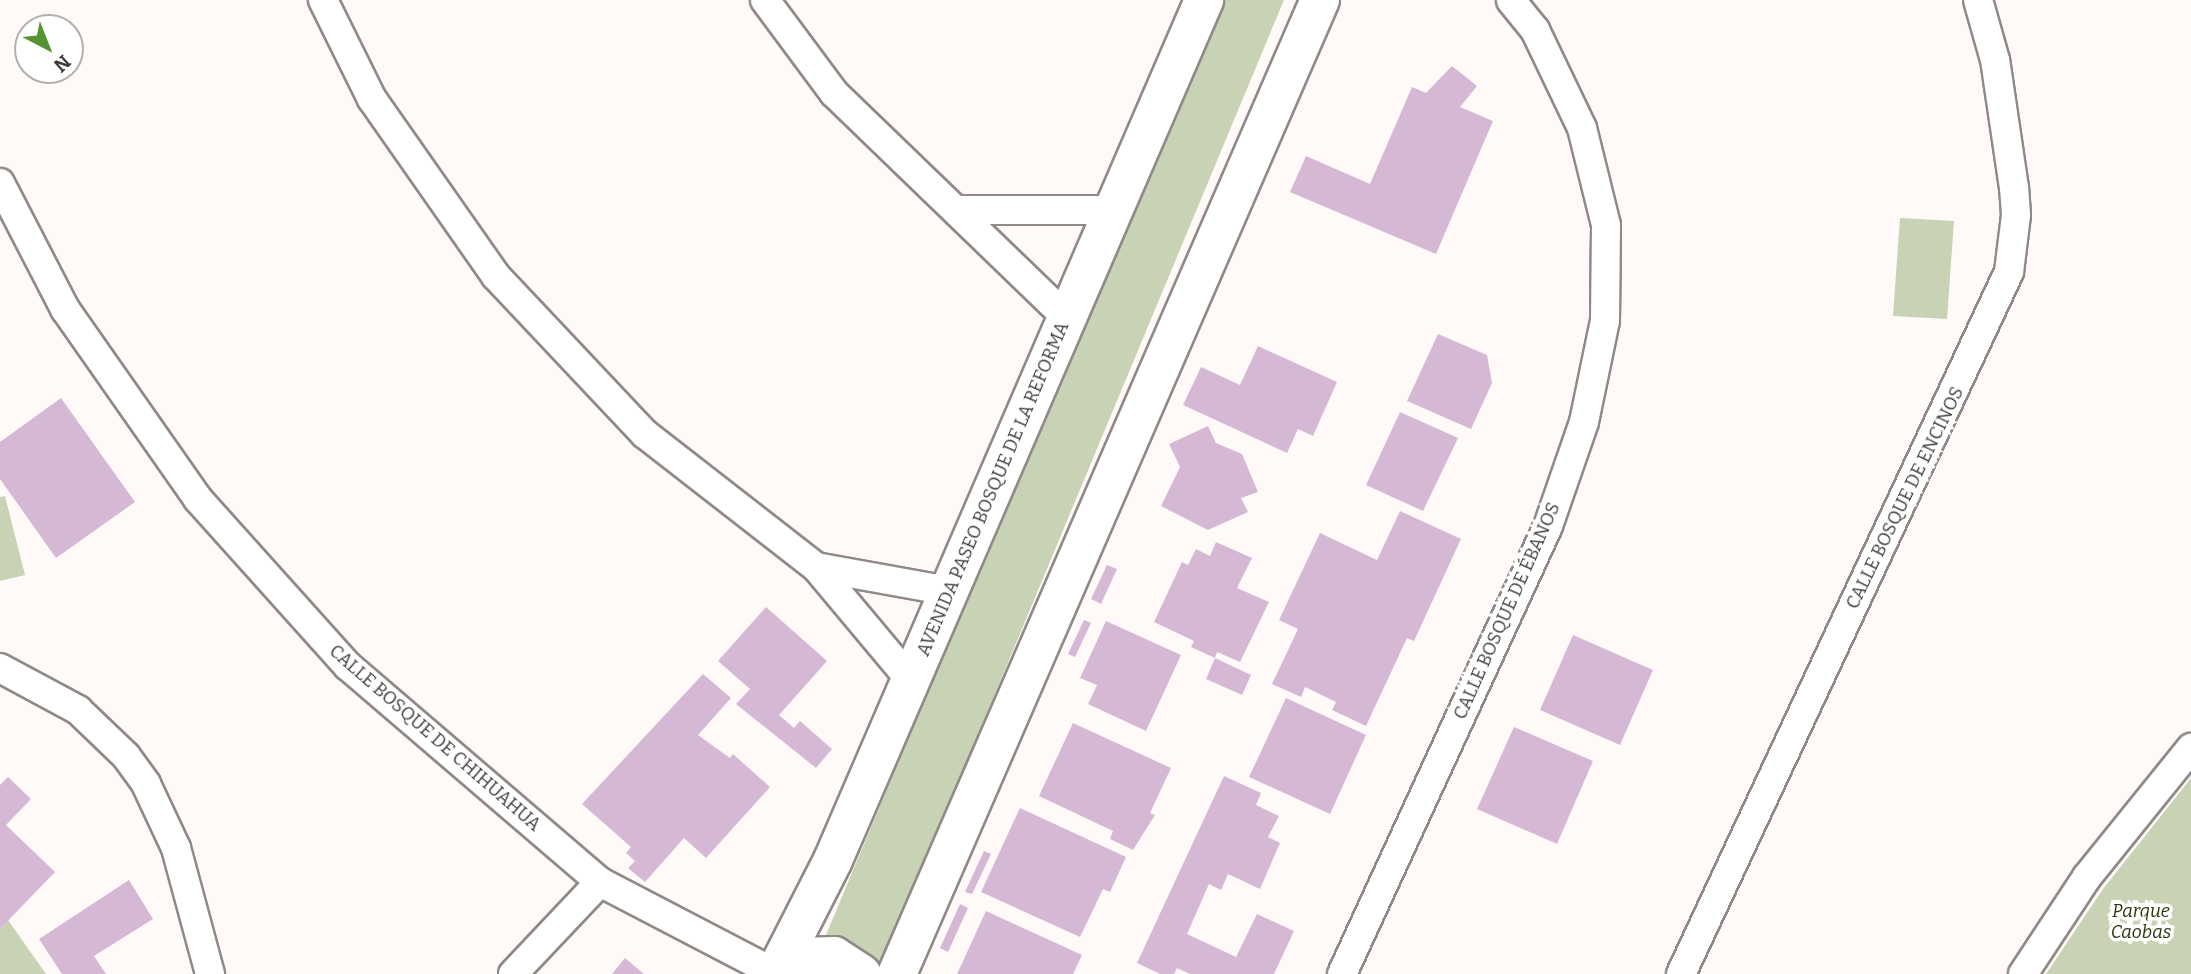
<!DOCTYPE html>
<html>
<head>
<meta charset="utf-8">
<style>
	body { margin:0 }
	#map { position:relative; width:2191px; height:974px; overflow:hidden; background:#fffaf7; font-family:Bitter,serif }
	div>[style] { position:absolute }
	.green>* { inset:0; background:#c7d3b4 }
	.building>* { inset:0; background:#d5b8d4 }
	.roads { filter:drop-shadow(2px 0 #908987) drop-shadow(-2px 0 #908987) drop-shadow(0 2px #908987) drop-shadow(0 -2px #908987) }
	.street>* { height:28px; margin:-14px; padding:0 14px; transform-origin:14px; border-radius:14px; background:#fff }
	.secondary>* { height:38px; margin:-19px; padding:0 19px; transform-origin:19px; border-radius:19px; background:#fff }
	span { translate:-50% -50%; white-space:nowrap; text-align:center; line-height:1.15; -webkit-text-stroke:7px #fff; paint-order:stroke }
	.street-label { font-size:18px; color:#3e3b3a }
	.park-label { font-size:18px; color:#273409; font-style:italic }
	.north { position:absolute; left:14px; top:14px; width:70px; height:70px; box-sizing:border-box; background:#fff; border:2px solid #b2b1b0; border-radius:50%; rotate:138deg; font-size:19px; font-weight:700; line-height:28px; text-align:center; color:#3e3b3a }
	.north::after { content:''; display:block; margin:auto; width:24px; height:32px; background:#569333; clip-path:polygon(50% 0,100% 100%,50% 72%,0 100%) }
</style>
</head>
<body>
<div id="map">
	<div class="green">
		<div style="clip-path:polygon(1218px 0,1284px 0,879px 972px,823px 942px)"></div>
		<div style="clip-path:polygon(1900px 218px,1954px 221px,1947px 319px,1893px 316px)"></div>
		<div style="clip-path:polygon(5px 496px,25px 575px,0 581px,0 497px)"></div>
		<div style="clip-path:polygon(2191px 778px,2191px 974px,2046px 974px,2103px 889px)"></div>
		<div style="clip-path:polygon(8px 920px,46px 974px,0 974px,0 929px)"></div>
	</div>
	<div class="building">
		<div style="clip-path:polygon(1452px 66px,1477px 86px,1460px 107px,1493px 121px,1436px 254px,1290px 192px,1306px 156px,1370px 184px,1412px 87px,1426px 93px)"></div>
		<div style="clip-path:polygon(1438px 334px,1487px 355px,1492px 383px,1471px 429px,1407px 401px)"></div>
		<div style="clip-path:polygon(1258px 346px,1337px 382px,1313px 436px,1298px 429px,1287px 453px,1183px 405px,1201px 367px,1240px 385px)"></div>
		<div style="clip-path:polygon(61px 398px,135px 502px,56px 558px,0 479px,0 442px)"></div>
		<div style="clip-path:polygon(1400px 412px,1458px 438px,1423px 511px,1366px 485px)"></div>
		<div style="clip-path:polygon(1208px 426px,1216px 443px,1242px 454px,1258px 492px,1241px 498px,1248px 512px,1208px 530px,1161px 506px,1180px 467px,1169px 444px)"></div>
		<div style="clip-path:polygon(1400px 511px,1461px 539px,1414px 641px,1407px 638px,1366px 726px,1332px 710px,1336px 702px,1305px 687px,1301px 697px,1272px 684px,1298px 629px,1279px 620px,1320px 533px,1377px 560px)"></div>
		<div style="clip-path:polygon(1216px 542px,1252px 558px,1237px 588px,1269px 602px,1240px 662px,1217px 652px,1215px 658px,1191px 647px,1194px 641px,1154px 622px,1182px 562px,1188px 565px,1196px 549px,1210px 556px)"></div>
		<div style="clip-path:polygon(1107px 565px,1117px 569px,1101px 604px,1091px 599px)"></div>
		<div style="clip-path:polygon(766px 607px,827px 661px,779px 715px,794px 728px,800px 721px,832px 749px,816px 768px,736px 704px,750px 689px,718px 661px)"></div>
		<div style="clip-path:polygon(1084px 620px,1091px 623px,1075px 657px,1068px 654px)"></div>
		<div style="clip-path:polygon(1106px 621px,1181px 655px,1146px 731px,1088px 704px,1097px 685px,1080px 678px)"></div>
		<div style="clip-path:polygon(1573px 635px,1653px 670px,1620px 745px,1540px 710px)"></div>
		<div style="clip-path:polygon(1215px 658px,1251px 675px,1242px 695px,1206px 679px)"></div>
		<div style="clip-path:polygon(703px 674px,731px 698px,698px 735px,730px 758px,733px 754px,770px 787px,706px 858px,684px 838px,645px 882px,628px 868px,635px 861px,626px 853px,631px 847px,582px 804px)"></div>
		<div style="clip-path:polygon(1286px 698px,1366px 735px,1330px 814px,1249px 777px)"></div>
		<div style="clip-path:polygon(1073px 723px,1171px 768px,1150px 813px,1155px 815px,1133px 850px,1110px 839px,1113px 831px,1039px 796px)"></div>
		<div style="clip-path:polygon(1514px 727px,1593px 761px,1557px 844px,1477px 809px)"></div>
		<div style="clip-path:polygon(1224px 776px,1261px 793px,1256px 805px,1279px 816px,1268px 837px,1280px 843px,1260px 889px,1228px 874px,1221px 890px,1209px 884px,1187px 934px,1236px 957px,1257px 914px,1294px 931px,1274px 974px,1190px 974px,1177px 968px,1174px 974px,1160px 974px,1137px 963px)"></div>
		<div style="clip-path:polygon(8px 777px,31px 799px,6px 825px,55px 872px,0 929px,0 785px)"></div>
		<div style="clip-path:polygon(1020px 808px,1126px 857px,1110px 892px,1103px 889px,1080px 937px,981px 892px)"></div>
		<div style="clip-path:polygon(984px 851px,991px 854px,972px 894px,965px 892px)"></div>
		<div style="clip-path:polygon(129px 880px,153px 919px,94px 956px,106px 974px,62px 974px,39px 939px)"></div>
		<div style="clip-path:polygon(960px 904px,968px 908px,948px 952px,940px 948px)"></div>
		<div style="clip-path:polygon(986px 911px,1082px 955px,1073px 974px,957px 974px)"></div>
		<div style="clip-path:polygon(625px 958px,644px 974px,612px 974px)"></div>
	</div>
	<div class="roads">
		<div class="street">
			<div style="left:323px;top:0;width:110px;rotate:63.7deg"></div>
			<div style="left:372px;top:99px;width:216px;rotate:55deg"></div>
			<div style="left:496px;top:276px;width:217px;rotate:46.7deg"></div>
			<div style="left:645px;top:434px;width:217px;rotate:37.9deg"></div>
			<div style="left:816px;top:567px;width:150px;rotate:50.1deg"></div>
			<div style="left:765px;top:0;width:116px;rotate:53.4deg"></div>
			<div style="left:834px;top:93px;width:322px;rotate:44deg"></div>
			<div style="left:0;top:183px;width:142px;rotate:62.7deg"></div>
			<div style="left:65px;top:309px;width:232px;rotate:55deg"></div>
			<div style="left:198px;top:499px;width:224px;rotate:48.1deg"></div>
			<div style="left:348px;top:666px;width:332px;rotate:40.6deg"></div>
			<div style="left:600px;top:882px;width:197px;rotate:27.5deg"></div>
			<div style="left:957px;top:210px;width:157px"></div>
			<div style="left:816px;top:567px;width:135px;rotate:10.2deg"></div>
			<div style="left:0;top:668px;width:89px;rotate:28.3deg"></div>
			<div style="left:78px;top:710px;width:66px;rotate:43.8deg"></div>
			<div style="left:126px;top:756px;width:34px;rotate:54deg"></div>
			<div style="left:146px;top:784px;width:71px;rotate:64.9deg"></div>
			<div style="left:176px;top:848px;width:131px;rotate:74.9deg"></div>
			<div style="left:513px;top:974px;width:127px;rotate:-46.6deg"></div>
			<div style="left:1342px;top:974px;width:493px;rotate:-65.3deg"></div>
			<div style="left:1548px;top:526px;width:110px;rotate:-70.9deg"></div>
			<div style="left:1584px;top:422px;width:103px;rotate:-78.3deg"></div>
			<div style="left:1605px;top:321px;width:96px;rotate:-89.4deg"></div>
			<div style="left:1606px;top:225px;width:100px;rotate:-103.9deg"></div>
			<div style="left:1582px;top:128px;width:109px;rotate:-115.6deg"></div>
			<div style="left:1535px;top:30px;width:38px;rotate:-129deg"></div>
			<div style="left:1681px;top:974px;width:775px;rotate:-64.96deg"></div>
			<div style="left:2009px;top:272px;width:57px;rotate:-83deg"></div>
			<div style="left:2016px;top:215px;width:27px;rotate:-94deg"></div>
			<div style="left:2014px;top:188px;width:129px;rotate:-98.4deg"></div>
			<div style="left:1995px;top:60px;width:62px;rotate:-105.8deg"></div>
			<div style="left:2023px;top:974px;width:116px;rotate:-56.6deg"></div>
			<div style="left:2087px;top:877px;width:166px;rotate:-51.1deg"></div>
		</div>
		<div class="secondary">
			<div style="left:775px;top:973px;width:32px;rotate:-30deg"></div>
			<div style="left:803px;top:957px;width:31px;rotate:-2deg"></div>
			<div style="left:834px;top:956px;width:33px;rotate:33deg"></div>
			<div style="left:775px;top:974px;width:128px;rotate:-63deg"></div>
			<div style="left:833px;top:860px;width:937px;rotate:-66.66deg"></div>
			<div style="left:897px;top:974px;width:1062px;rotate:-66.53deg"></div>
		</div>
	</div>
	<div class="street-label">
		<span style="left:993px;top:489px;rotate:-67deg">AVENIDA PASEO BOSQUE DE LA REFORMA</span>
		<span style="left:1905px;top:498px;rotate:-64deg">CALLE BOSQUE DE ENCINOS</span>
		<span style="left:1507px;top:611px;rotate:-66deg">CALLE BOSQUE DE ÉBANOS</span>
		<span style="left:435px;top:738px;rotate:41deg">CALLE BOSQUE DE CHIHUAHUA</span>
	</div>
	<div class="park-label">
		<span style="left:2141px;top:922px">Parque<br>Caobas</span>
	</div>
	<div class="north">N</div>
</div>
</body>
</html>
